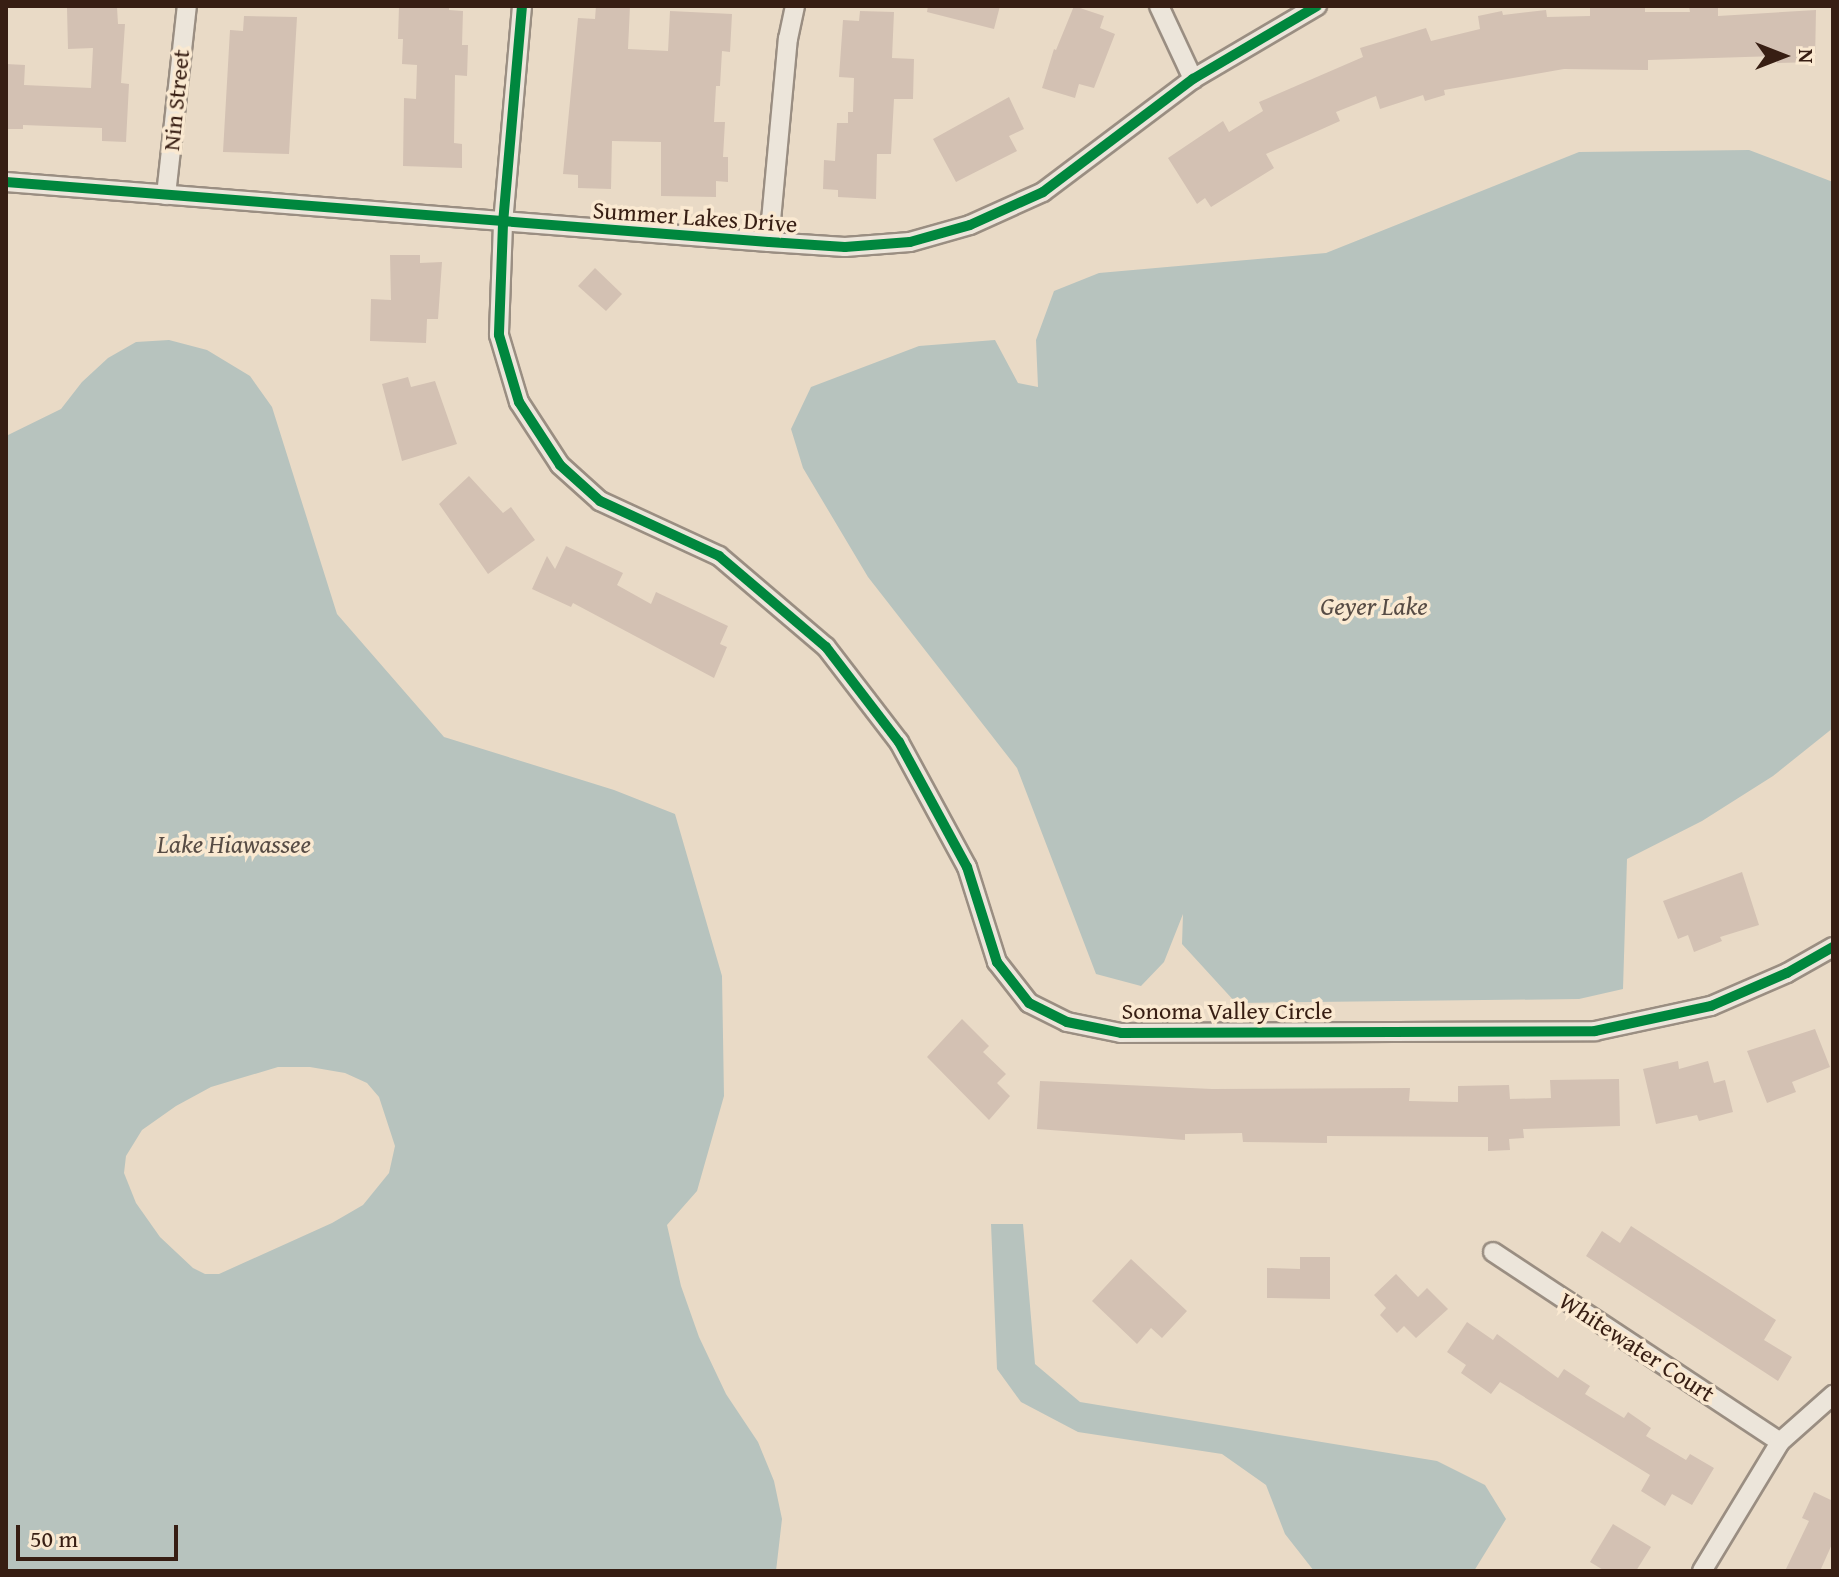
<!DOCTYPE html>
<html>
<head>
<meta charset="utf-8">
<style>
	body { margin:0 }
	#map { position:relative; width:1839px; height:1577px; overflow:hidden; background:#e9dac6; font-family:"Gentium Book Plus",serif }
	div>[style] { position:absolute }
	.water>* { inset:0; background:#b7c3be }
	.building>* { inset:0; background:#d3c1b3 }
	.roads { filter:drop-shadow(2px 0 #9a8e82) drop-shadow(-2px 0 #9a8e82) drop-shadow(0 2px #9a8e82) drop-shadow(0 -2px #9a8e82) }
	.street>* { height:18px; margin:-9px; padding:0 9px; transform-origin:9px; border-radius:9px; background:#ece5da }
	.cycleway>* { height:10px; margin:-5px; padding:0 5px; transform-origin:5px; border-radius:5px; background:#00873e }
	span { translate:-50% -50%; white-space:nowrap; text-align:center; line-height:1.15; -webkit-text-stroke:7px #fae9d1; paint-order:stroke }
	.street-label { font-size:24px; color:#371e13 }
	.water-label { font-size:26px; color:#574c45; font-style:italic }
	.frame { position:absolute; inset:0; border:8px solid #371e13; pointer-events:none }
	.north { position:absolute; left:1743px; top:16px; width:80px; height:80px; -webkit-text-stroke:6px #fae9d1; paint-order:stroke; rotate:90deg; font-size:22px; font-weight:700; line-height:32px; text-align:center; color:#371e13 }
	.north::after { content:''; display:block; margin:auto; width:28px; height:36px; background:#371e13; clip-path:polygon(50% 0,100% 100%,50% 72%,0 100%) }
	.scale { position:absolute; left:16px; top:1525px; width:162px; height:36px; box-sizing:border-box; border:4px solid #371e13; border-top:0; padding-left:10px; font-size:24px; line-height:28px; white-space:nowrap; color:#371e13; -webkit-text-stroke:6px #fae9d1; paint-order:stroke }
</style>
</head>
<body>
<div id="map">
	<div class="water">
		<div style="clip-path:polygon(1749px 150px,1833px 182px,1833px 728px,1773px 776px,1702px 821px,1627px 859px,1623px 989px,1579px 999px,1236px 1003px,1182px 944px,1183px 914px,1164px 962px,1141px 986px,1096px 974px,1017px 768px,868px 577px,803px 468px,791px 429px,811px 387px,919px 346px,995px 340px,1018px 383px,1038px 387px,1036px 340px,1054px 291px,1099px 273px,1326px 253px,1579px 152px)"></div>
		<div style="clip-path:polygon(evenodd,169px 340px,207px 350px,250px 376px,272px 407px,337px 614px,444px 737px,614px 790px,675px 814px,722px 976px,724px 1096px,697px 1191px,667px 1225px,681px 1286px,699px 1337px,726px 1394px,758px 1442px,774px 1481px,782px 1519px,776px 1571px,6px 1571px,6px 436px,61px 409px,82px 382px,108px 358px,136px 342px,169px 340px,278px 1067px,310px 1067px,345px 1073px,367px 1083px,379px 1097px,395px 1146px,389px 1173px,363px 1205px,332px 1223px,219px 1274px,205px 1274px,193px 1268px,160px 1237px,136px 1203px,124px 1173px,126px 1156px,142px 1130px,176px 1106px,211px 1087px,278px 1067px)"></div>
		<div style="clip-path:polygon(991px 1224px,1023px 1224px,1035px 1364px,1080px 1402px,1437px 1461px,1485px 1485px,1506px 1519px,1474px 1571px,1314px 1571px,1285px 1534px,1266px 1485px,1222px 1454px,1078px 1432px,1021px 1402px,997px 1369px)"></div>
	</div>
	<div class="building">
		<div style="clip-path:polygon(399px 6px,449px 6px,449px 10px,463px 11px,462px 45px,468px 45px,467px 76px,455px 75px,454px 143px,462px 144px,462px 168px,403px 166px,404px 98px,416px 99px,417px 65px,402px 64px,403px 39px,398px 39px)"></div>
		<div style="clip-path:polygon(596px 6px,630px 6px,628px 49px,668px 51px,670px 11px,732px 14px,730px 52px,722px 51px,720px 86px,716px 86px,714px 122px,725px 122px,723px 157px,728px 157px,728px 182px,716px 181px,716px 197px,661px 196px,661px 142px,612px 141px,611px 189px,578px 188px,578px 175px,563px 174px,578px 18px,595px 19px)"></div>
		<div style="clip-path:polygon(928px 6px,1000px 6px,994px 29px,927px 12px)"></div>
		<div style="clip-path:polygon(1074px 6px,1104px 16px,1100px 28px,1115px 34px,1094px 88px,1079px 84px,1075px 98px,1042px 88px,1054px 49px,1056px 50px)"></div>
		<div style="clip-path:polygon(1590px 6px,1645px 6px,1645px 12px,1690px 12px,1689px 6px,1718px 6px,1718px 16px,1816px 10px,1815px 62px,1777px 63px,1777px 56px,1648px 60px,1648px 70px,1564px 69px,1444px 90px,1445px 95px,1425px 101px,1423px 95px,1380px 109px,1376px 96px,1336px 112px,1340px 121px,1266px 154px,1274px 168px,1211px 207px,1205px 198px,1197px 204px,1168px 158px,1223px 121px,1229px 132px,1263px 111px,1259px 102px,1363px 57px,1360px 48px,1426px 28px,1431px 41px,1480px 29px,1478px 16px,1502px 11px,1503px 15px,1546px 10px,1547px 17px,1590px 16px)"></div>
		<div style="clip-path:polygon(117px 7px,118px 24px,125px 24px,121px 83px,129px 84px,126px 142px,102px 141px,102px 128px,23px 125px,23px 129px,6px 129px,6px 64px,25px 65px,24px 85px,91px 88px,93px 48px,68px 49px,67px 8px)"></div>
		<div style="clip-path:polygon(860px 11px,894px 12px,892px 58px,914px 59px,913px 99px,894px 99px,891px 154px,877px 154px,876px 199px,838px 197px,838px 190px,823px 189px,824px 160px,835px 161px,837px 123px,848px 123px,848px 112px,853px 112px,854px 78px,839px 77px,843px 20px,859px 21px)"></div>
		<div style="clip-path:polygon(244px 16px,297px 17px,289px 154px,223px 152px,230px 30px,243px 31px)"></div>
		<div style="clip-path:polygon(1009px 97px,1024px 129px,1009px 136px,1017px 151px,956px 182px,933px 139px)"></div>
		<div style="clip-path:polygon(390px 255px,420px 255px,420px 263px,442px 262px,438px 319px,427px 319px,426px 343px,370px 341px,371px 299px,391px 300px)"></div>
		<div style="clip-path:polygon(595px 268px,622px 294px,606px 311px,578px 286px)"></div>
		<div style="clip-path:polygon(408px 377px,411px 387px,435px 381px,457px 444px,402px 461px,382px 384px)"></div>
		<div style="clip-path:polygon(469px 476px,503px 513px,511px 507px,535px 540px,488px 574px,439px 504px)"></div>
		<div style="clip-path:polygon(566px 546px,623px 573px,617px 585px,651px 604px,656px 592px,728px 626px,720px 644px,727px 647px,714px 678px,573px 603px,571px 607px,532px 589px,547px 556px,555px 569px)"></div>
		<div style="clip-path:polygon(1742px 872px,1759px 925px,1720px 937px,1722px 941px,1694px 952px,1688px 935px,1678px 939px,1663px 901px)"></div>
		<div style="clip-path:polygon(962px 1019px,989px 1046px,983px 1052px,1006px 1074px,997px 1083px,1010px 1096px,989px 1120px,927px 1057px)"></div>
		<div style="clip-path:polygon(1815px 1029px,1830px 1067px,1792px 1082px,1796px 1092px,1767px 1103px,1747px 1051px)"></div>
		<div style="clip-path:polygon(1678px 1061px,1679px 1069px,1708px 1061px,1714px 1083px,1725px 1080px,1733px 1112px,1699px 1121px,1697px 1115px,1656px 1124px,1643px 1069px)"></div>
		<div style="clip-path:polygon(1619px 1079px,1620px 1126px,1523px 1129px,1524px 1138px,1509px 1139px,1510px 1150px,1488px 1151px,1488px 1137px,1327px 1136px,1327px 1143px,1243px 1142px,1242px 1133px,1185px 1134px,1185px 1140px,1037px 1129px,1040px 1081px,1212px 1089px,1410px 1088px,1409px 1101px,1458px 1102px,1458px 1086px,1509px 1085px,1510px 1099px,1551px 1098px,1550px 1080px)"></div>
		<div style="clip-path:polygon(1631px 1226px,1776px 1320px,1764px 1340px,1792px 1357px,1778px 1381px,1586px 1256px,1602px 1231px,1620px 1243px)"></div>
		<div style="clip-path:polygon(1300px 1257px,1330px 1257px,1330px 1299px,1267px 1298px,1267px 1268px,1300px 1269px)"></div>
		<div style="clip-path:polygon(1131px 1259px,1187px 1311px,1162px 1338px,1151px 1328px,1137px 1344px,1092px 1301px)"></div>
		<div style="clip-path:polygon(1396px 1274px,1418px 1297px,1427px 1288px,1448px 1309px,1416px 1338px,1404px 1326px,1397px 1333px,1380px 1315px,1386px 1308px,1374px 1295px)"></div>
		<div style="clip-path:polygon(1467px 1322px,1493px 1340px,1497px 1334px,1558px 1378px,1564px 1369px,1590px 1386px,1585px 1394px,1624px 1418px,1628px 1412px,1651px 1428px,1646px 1436px,1686px 1460px,1690px 1454px,1714px 1468px,1692px 1505px,1672px 1494px,1665px 1506px,1641px 1491px,1650px 1475px,1500px 1382px,1491px 1394px,1461px 1373px,1466px 1365px,1447px 1352px)"></div>
		<div style="clip-path:polygon(1814px 1492px,1833px 1501px,1833px 1542px,1820px 1571px,1785px 1571px,1809px 1521px,1802px 1518px)"></div>
		<div style="clip-path:polygon(1613px 1524px,1651px 1547px,1636px 1571px,1605px 1571px,1590px 1562px)"></div>
	</div>
	<div class="roads">
		<div class="street">
			<div style="left:522px;top:6px;width:219px;rotate:95deg"></div>
			<div style="left:503px;top:224px;width:111px;rotate:92.1deg"></div>
			<div style="left:499px;top:335px;width:70px;rotate:73.4deg"></div>
			<div style="left:519px;top:402px;width:75px;rotate:56.9deg"></div>
			<div style="left:560px;top:465px;width:54px;rotate:42deg"></div>
			<div style="left:600px;top:501px;width:131px;rotate:24.8deg"></div>
			<div style="left:719px;top:556px;width:140px;rotate:40.4deg"></div>
			<div style="left:826px;top:647px;width:120px;rotate:52.5deg"></div>
			<div style="left:899px;top:742px;width:142px;rotate:61.5deg"></div>
			<div style="left:967px;top:867px;width:100px;rotate:72.5deg"></div>
			<div style="left:997px;top:962px;width:52px;rotate:52deg"></div>
			<div style="left:1029px;top:1003px;width:42px;rotate:26.6deg"></div>
			<div style="left:1067px;top:1022px;width:55px;rotate:11.5deg"></div>
			<div style="left:1121px;top:1033px;width:474px;rotate:-0.2deg"></div>
			<div style="left:1595px;top:1031px;width:119px;rotate:-12.2deg"></div>
			<div style="left:1711px;top:1006px;width:83px;rotate:-23.5deg"></div>
			<div style="left:1787px;top:973px;width:53px;rotate:-29.5deg"></div>
			<div style="left:1159px;top:6px;width:81px;rotate:65deg"></div>
			<div style="left:6px;top:182px;width:765px;rotate:4.5deg"></div>
			<div style="left:769px;top:242px;width:76px;rotate:3.8deg"></div>
			<div style="left:845px;top:247px;width:65px;rotate:-4.4deg"></div>
			<div style="left:910px;top:242px;width:62px;rotate:-15.8deg"></div>
			<div style="left:970px;top:225px;width:80px;rotate:-24.3deg"></div>
			<div style="left:1043px;top:192px;width:188px;rotate:-37deg"></div>
			<div style="left:1193px;top:79px;width:144px;rotate:-30.5deg"></div>
			<div style="left:166px;top:195px;width:190px;rotate:-83.7deg"></div>
			<div style="left:769px;top:242px;width:204px;rotate:-84.7deg"></div>
			<div style="left:788px;top:39px;width:34px;rotate:-78deg"></div>
			<div style="left:1493px;top:1252px;width:344px;rotate:33.5deg"></div>
			<div style="left:1702px;top:1571px;width:151px;rotate:-58.8deg"></div>
			<div style="left:1780px;top:1442px;width:71px;rotate:-41.6deg"></div>
		</div>
	</div>
	<div class="cycleway">
		<div style="left:522px;top:6px;width:219px;rotate:95deg"></div>
		<div style="left:503px;top:224px;width:111px;rotate:92.1deg"></div>
		<div style="left:499px;top:335px;width:70px;rotate:73.4deg"></div>
		<div style="left:519px;top:402px;width:75px;rotate:56.9deg"></div>
		<div style="left:560px;top:465px;width:54px;rotate:42deg"></div>
		<div style="left:600px;top:501px;width:131px;rotate:24.8deg"></div>
		<div style="left:719px;top:556px;width:140px;rotate:40.4deg"></div>
		<div style="left:826px;top:647px;width:120px;rotate:52.5deg"></div>
		<div style="left:899px;top:742px;width:142px;rotate:61.5deg"></div>
		<div style="left:967px;top:867px;width:100px;rotate:72.5deg"></div>
		<div style="left:997px;top:962px;width:52px;rotate:52deg"></div>
		<div style="left:1029px;top:1003px;width:42px;rotate:26.6deg"></div>
		<div style="left:1067px;top:1022px;width:55px;rotate:11.5deg"></div>
		<div style="left:1121px;top:1033px;width:474px;rotate:-0.2deg"></div>
		<div style="left:1595px;top:1031px;width:119px;rotate:-12.2deg"></div>
		<div style="left:1711px;top:1006px;width:83px;rotate:-23.5deg"></div>
		<div style="left:1787px;top:973px;width:53px;rotate:-29.5deg"></div>
		<div style="left:6px;top:182px;width:765px;rotate:4.5deg"></div>
		<div style="left:769px;top:242px;width:76px;rotate:3.8deg"></div>
		<div style="left:845px;top:247px;width:65px;rotate:-4.4deg"></div>
		<div style="left:910px;top:242px;width:62px;rotate:-15.8deg"></div>
		<div style="left:970px;top:225px;width:80px;rotate:-24.3deg"></div>
		<div style="left:1043px;top:192px;width:188px;rotate:-37deg"></div>
		<div style="left:1193px;top:79px;width:144px;rotate:-30.5deg"></div>
	</div>
	<div class="street-label">
		<span style="left:176px;top:100px;rotate:-84deg">Nin Street</span>
		<span style="left:695px;top:217px;rotate:4deg">Summer Lakes Drive</span>
		<span style="left:1227px;top:1011px">Sonoma Valley Circle</span>
		<span style="left:1637px;top:1347px;rotate:33deg">Whitewater Court</span>
	</div>
	<div class="water-label">
		<span style="left:1374px;top:606px">Geyer Lake</span>
		<span style="left:234px;top:844px">Lake Hiawassee</span>
	</div>
	<div class="frame"></div>
	<div class="north">N</div>
	<div class="scale">50 m</div>
</div>
</body>
</html>
